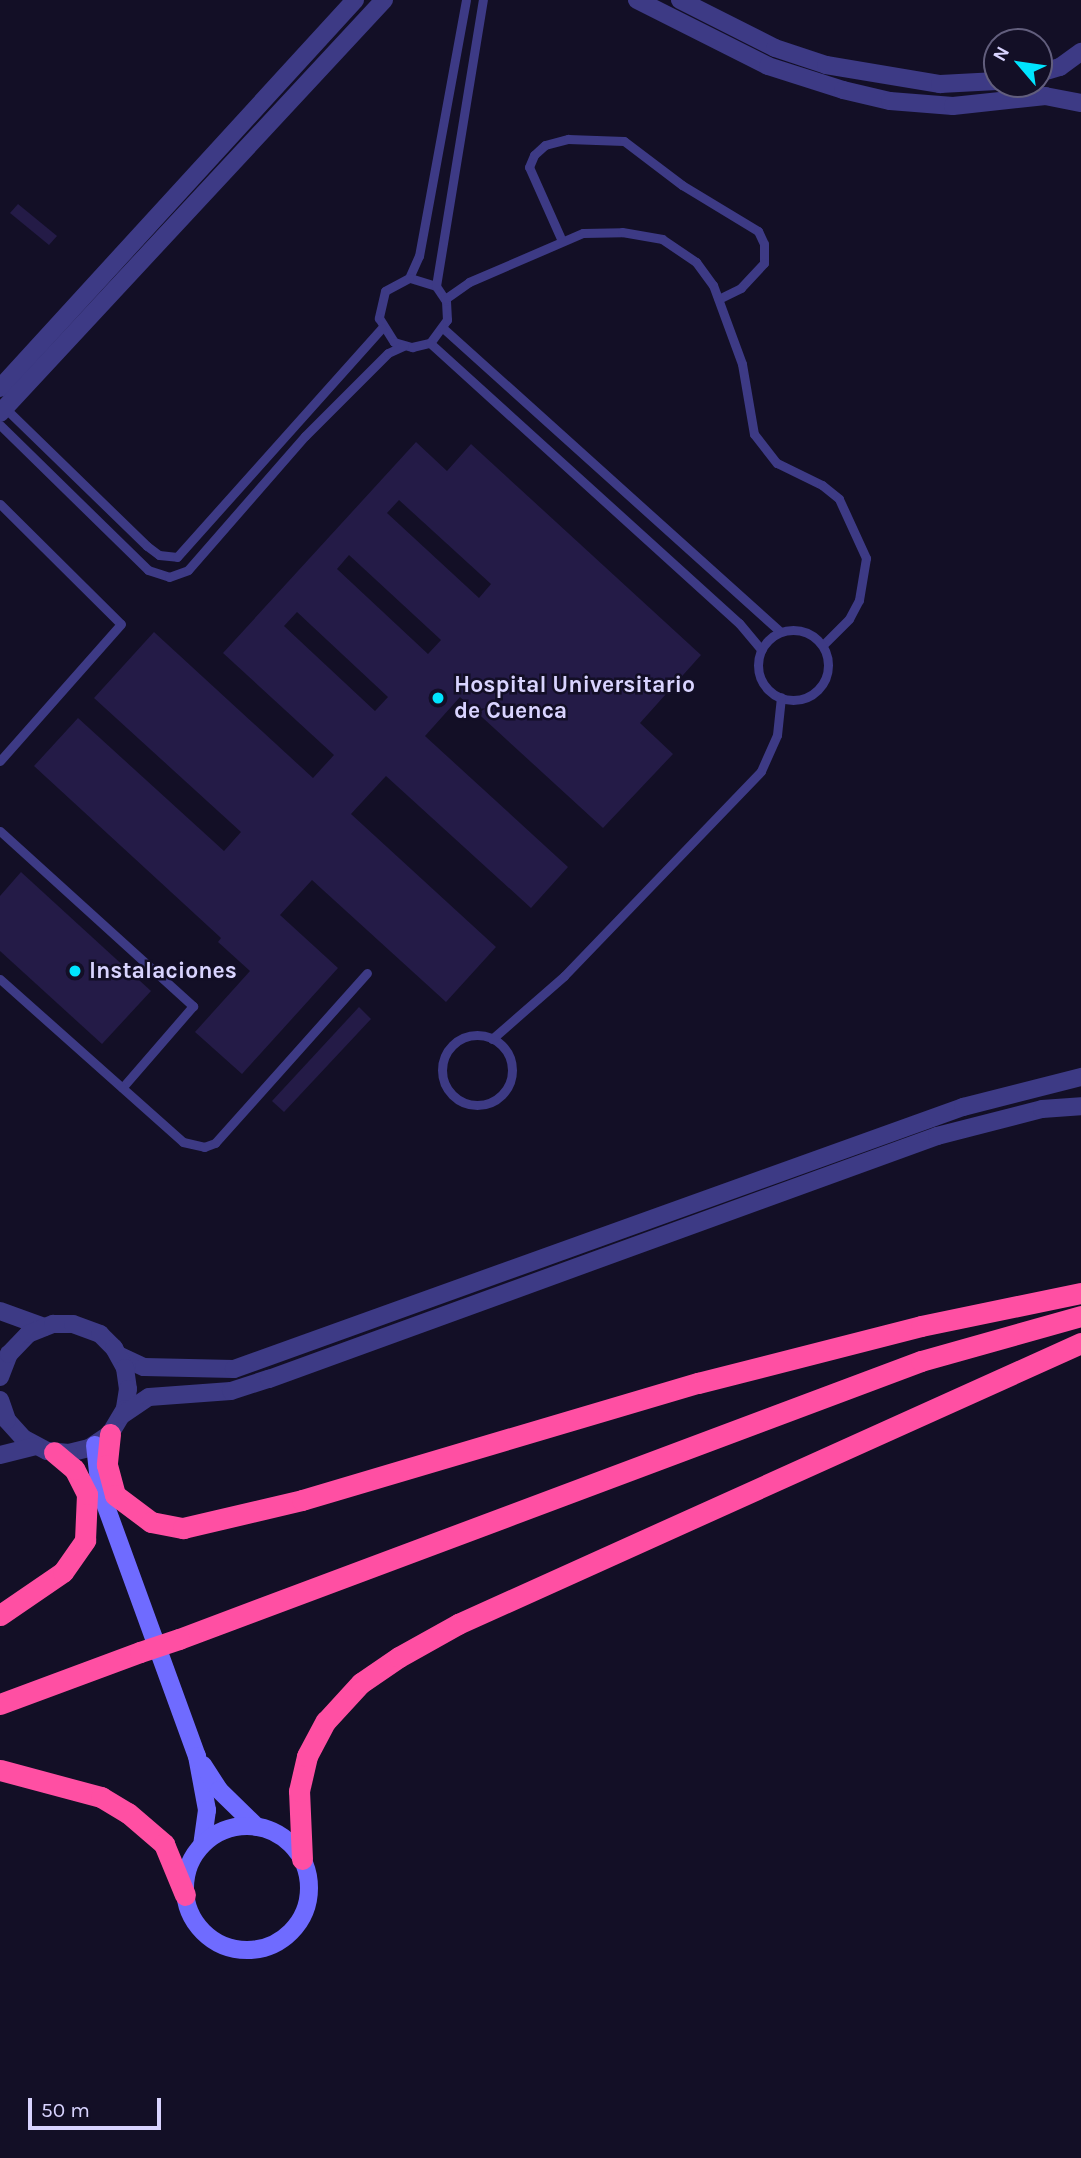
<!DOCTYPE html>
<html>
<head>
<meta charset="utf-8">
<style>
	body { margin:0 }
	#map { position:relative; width:1081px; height:2158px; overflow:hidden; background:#130f26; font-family:Karla,sans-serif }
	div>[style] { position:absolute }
	.building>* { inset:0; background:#241b47 }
	.lane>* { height:9px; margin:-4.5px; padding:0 4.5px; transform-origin:4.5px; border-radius:4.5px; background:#3d3a85 }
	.lane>.ring { margin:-4.5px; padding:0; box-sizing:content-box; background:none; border:9px solid #3d3a85; border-radius:50% }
	.street>* { height:18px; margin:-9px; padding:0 9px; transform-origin:9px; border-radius:9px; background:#3d3a85 }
	.secondary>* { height:18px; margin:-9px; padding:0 9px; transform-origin:9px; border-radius:9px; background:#6f6bff }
	.secondary>.ring { margin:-9px; padding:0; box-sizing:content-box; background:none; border:18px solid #6f6bff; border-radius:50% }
	.highway>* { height:21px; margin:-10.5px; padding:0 10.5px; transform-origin:10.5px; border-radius:10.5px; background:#ff4fa3 }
	.highway-bridge>* { height:21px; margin:-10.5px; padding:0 10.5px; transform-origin:10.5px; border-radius:10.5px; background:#ff4fa3 }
	.dots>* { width:19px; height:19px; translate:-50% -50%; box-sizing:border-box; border:4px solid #130f26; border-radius:50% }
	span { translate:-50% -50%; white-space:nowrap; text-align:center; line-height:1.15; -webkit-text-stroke:5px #130f26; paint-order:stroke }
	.poi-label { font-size:23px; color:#d9d4ff; font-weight:700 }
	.left { translate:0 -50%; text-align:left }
	.north { position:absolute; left:983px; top:28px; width:70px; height:70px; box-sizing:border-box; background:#130f26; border:2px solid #625e7d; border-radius:50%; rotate:299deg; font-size:19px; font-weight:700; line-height:28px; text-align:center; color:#d9d4ff }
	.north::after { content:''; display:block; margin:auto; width:24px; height:32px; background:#00e5ff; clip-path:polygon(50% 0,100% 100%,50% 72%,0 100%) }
	.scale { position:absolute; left:28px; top:2098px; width:133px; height:32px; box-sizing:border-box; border:4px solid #d9d4ff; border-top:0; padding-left:9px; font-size:21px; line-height:24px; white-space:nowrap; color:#d9d4ff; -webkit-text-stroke:5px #130f26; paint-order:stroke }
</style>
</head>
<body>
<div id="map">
	<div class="building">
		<div style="clip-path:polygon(18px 204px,57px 236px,49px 245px,10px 213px)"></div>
		<div style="clip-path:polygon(evenodd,416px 442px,447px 471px,471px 444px,701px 655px,640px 723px,673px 754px,603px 828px,460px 697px,425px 736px,568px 867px,531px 908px,386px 776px,351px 814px,496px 947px,446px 1002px,312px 880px,280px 915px,338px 968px,242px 1074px,195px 1032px,250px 971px,218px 942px,221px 938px,34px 766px,78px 718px,224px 851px,241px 832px,94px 698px,154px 632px,313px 778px,334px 755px,223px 653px,416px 442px,399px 500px,491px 584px,479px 598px,387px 513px,399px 500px,416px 442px,349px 555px,441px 640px,428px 654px,337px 569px,349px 555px,416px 442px,297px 612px,388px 697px,375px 711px,284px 626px,297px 612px)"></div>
		<div style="clip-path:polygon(21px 872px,151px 991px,102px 1044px,0 951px,0 896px)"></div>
		<div style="clip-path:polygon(359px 1007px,371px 1019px,284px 1112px,272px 1101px)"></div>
	</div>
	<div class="lane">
		<div style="left:562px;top:241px;width:81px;rotate:-114deg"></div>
		<div style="left:529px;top:167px;width:13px;rotate:-67deg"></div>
		<div style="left:534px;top:155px;width:15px;rotate:-42deg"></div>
		<div style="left:545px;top:145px;width:24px;rotate:-15deg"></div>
		<div style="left:568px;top:139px;width:56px;rotate:2deg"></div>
		<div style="left:624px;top:141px;width:73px;rotate:37.2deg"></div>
		<div style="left:682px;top:185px;width:89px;rotate:31.2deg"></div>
		<div style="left:758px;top:231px;width:14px;rotate:65deg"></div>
		<div style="left:764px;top:244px;width:19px;rotate:90deg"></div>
		<div style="left:764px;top:263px;width:34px;rotate:133deg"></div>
		<div style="left:741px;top:288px;width:25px;rotate:154deg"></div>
		<div style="left:409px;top:278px;width:24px;rotate:-66deg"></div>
		<div style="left:419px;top:256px;width:260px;rotate:-79.6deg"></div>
		<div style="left:436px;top:286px;width:28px;rotate:-163deg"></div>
		<div style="left:409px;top:278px;width:27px;rotate:152deg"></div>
		<div style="left:385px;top:291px;width:28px;rotate:103deg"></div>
		<div style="left:379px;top:318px;width:28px;rotate:58deg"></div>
		<div style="left:394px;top:342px;width:19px;rotate:16deg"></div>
		<div style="left:412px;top:347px;width:18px;rotate:-13deg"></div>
		<div style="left:430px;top:343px;width:29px;rotate:-54deg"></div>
		<div style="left:447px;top:320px;width:19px;rotate:-93deg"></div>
		<div style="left:446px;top:301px;width:18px;rotate:-124deg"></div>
		<div style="left:436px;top:286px;width:290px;rotate:-80.7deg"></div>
		<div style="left:445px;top:299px;width:29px;rotate:-35deg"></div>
		<div style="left:469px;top:282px;width:124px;rotate:-23.3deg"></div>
		<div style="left:583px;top:233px;width:39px;rotate:-1deg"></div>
		<div style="left:622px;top:232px;width:41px;rotate:9.9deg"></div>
		<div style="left:662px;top:239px;width:41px;rotate:34.1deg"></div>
		<div style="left:696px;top:262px;width:29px;rotate:54deg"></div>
		<div style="left:713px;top:285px;width:84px;rotate:69.8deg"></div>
		<div style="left:742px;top:364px;width:71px;rotate:80.3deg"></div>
		<div style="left:754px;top:434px;width:37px;rotate:52deg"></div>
		<div style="left:777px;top:463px;width:50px;rotate:26.1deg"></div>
		<div style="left:822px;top:485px;width:22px;rotate:39deg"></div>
		<div style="left:839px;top:499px;width:65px;rotate:65.4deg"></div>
		<div style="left:866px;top:558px;width:43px;rotate:99.5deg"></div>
		<div style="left:859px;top:600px;width:21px;rotate:118deg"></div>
		<div style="left:849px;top:619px;width:37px;rotate:135deg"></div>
		<div style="left:444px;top:329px;width:452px;rotate:42deg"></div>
		<div style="left:430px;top:343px;width:417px;rotate:42.2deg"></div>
		<div style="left:739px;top:623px;width:35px;rotate:50deg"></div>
		<div style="left:5px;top:408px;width:198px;rotate:44.2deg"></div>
		<div style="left:147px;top:546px;width:15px;rotate:37deg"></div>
		<div style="left:159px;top:555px;width:18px;rotate:6deg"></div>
		<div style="left:177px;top:557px;width:307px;rotate:-48.2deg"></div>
		<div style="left:0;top:425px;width:207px;rotate:44.4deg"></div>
		<div style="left:148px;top:570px;width:22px;rotate:18deg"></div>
		<div style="left:169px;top:577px;width:20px;rotate:-20deg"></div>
		<div style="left:188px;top:570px;width:178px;rotate:-48.9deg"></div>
		<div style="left:305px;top:436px;width:117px;rotate:-45deg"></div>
		<div style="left:388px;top:353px;width:17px;rotate:-25deg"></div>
		<div style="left:0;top:504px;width:170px;rotate:44.8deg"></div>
		<div style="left:121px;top:624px;width:183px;rotate:131.5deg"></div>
		<div class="ring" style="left:758px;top:630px;width:61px;height:61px"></div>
		<div style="left:0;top:831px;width:261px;rotate:42.2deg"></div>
		<div style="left:193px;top:1006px;width:108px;rotate:130.9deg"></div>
		<div style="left:0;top:979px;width:245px;rotate:41.7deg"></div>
		<div style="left:183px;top:1142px;width:22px;rotate:13deg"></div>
		<div style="left:204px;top:1147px;width:12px;rotate:-20deg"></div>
		<div style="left:215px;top:1143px;width:228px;rotate:-48.2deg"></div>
		<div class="ring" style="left:442px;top:1035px;width:61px;height:61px"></div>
		<div style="left:492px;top:1039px;width:96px;rotate:-41.2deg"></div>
		<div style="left:564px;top:976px;width:284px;rotate:-46.1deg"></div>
		<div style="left:761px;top:771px;width:39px;rotate:-66deg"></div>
		<div style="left:777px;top:735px;width:38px;rotate:-84deg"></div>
	</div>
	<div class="street">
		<div style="left:637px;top:0;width:147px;rotate:26.7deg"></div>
		<div style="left:768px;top:66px;width:79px;rotate:17.7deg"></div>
		<div style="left:843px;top:90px;width:48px;rotate:13.2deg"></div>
		<div style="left:890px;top:101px;width:63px;rotate:4.5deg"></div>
		<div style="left:953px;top:106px;width:93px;rotate:-6.2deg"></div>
		<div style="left:1045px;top:96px;width:37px;rotate:11deg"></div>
		<div style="left:680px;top:0;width:106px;rotate:26.8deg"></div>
		<div style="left:775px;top:48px;width:54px;rotate:18.4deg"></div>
		<div style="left:826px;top:65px;width:116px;rotate:9.5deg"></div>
		<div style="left:940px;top:84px;width:57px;rotate:-3deg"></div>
		<div style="left:1039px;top:73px;width:22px;rotate:-16deg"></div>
		<div style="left:1060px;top:67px;width:26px;rotate:-36deg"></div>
		<div style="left:0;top:388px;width:526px;rotate:-47.54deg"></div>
		<div style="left:0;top:413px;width:564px;rotate:-47.08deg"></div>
		<div style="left:0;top:1311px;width:47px;rotate:20deg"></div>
		<div style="left:120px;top:1356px;width:26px;rotate:25deg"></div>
		<div style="left:144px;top:1367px;width:90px;rotate:1.3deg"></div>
		<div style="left:234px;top:1369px;width:775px;rotate:-19.77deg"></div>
		<div style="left:963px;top:1107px;width:122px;rotate:-14.3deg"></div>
		<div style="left:0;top:1377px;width:25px;rotate:-69deg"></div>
		<div style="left:9px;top:1354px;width:28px;rotate:-46deg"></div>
		<div style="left:28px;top:1334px;width:27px;rotate:-22deg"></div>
		<div style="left:53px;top:1324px;width:20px"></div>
		<div style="left:73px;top:1324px;width:29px;rotate:20deg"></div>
		<div style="left:100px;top:1334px;width:20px;rotate:45deg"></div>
		<div style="left:114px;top:1348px;width:23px;rotate:61deg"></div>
		<div style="left:125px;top:1368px;width:21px;rotate:82deg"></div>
		<div style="left:128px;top:1389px;width:20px;rotate:99deg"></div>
		<div style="left:125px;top:1409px;width:29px;rotate:121deg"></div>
		<div style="left:110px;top:1434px;width:25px;rotate:146deg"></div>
		<div style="left:89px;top:1448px;width:21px;rotate:166deg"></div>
		<div style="left:69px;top:1453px;width:22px;rotate:-175deg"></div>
		<div style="left:47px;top:1451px;width:26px;rotate:-152deg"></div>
		<div style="left:24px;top:1439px;width:25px;rotate:-132deg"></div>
		<div style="left:7px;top:1420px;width:21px;rotate:-109deg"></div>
		<div style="left:122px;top:1415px;width:32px;rotate:-34deg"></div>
		<div style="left:149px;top:1397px;width:82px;rotate:-4.2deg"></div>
		<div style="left:231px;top:1391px;width:40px;rotate:-18deg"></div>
		<div style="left:269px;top:1379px;width:711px;rotate:-19.99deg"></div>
		<div style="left:937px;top:1136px;width:108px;rotate:-14.4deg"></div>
		<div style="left:1042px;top:1109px;width:39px;rotate:-4deg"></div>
		<div style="left:0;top:1455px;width:36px;rotate:-14deg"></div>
	</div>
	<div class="secondary">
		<div style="left:95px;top:1445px;width:45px;rotate:83.7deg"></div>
		<div style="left:100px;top:1490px;width:283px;rotate:70deg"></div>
		<div style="left:197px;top:1756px;width:55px;rotate:79.5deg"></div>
		<div style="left:207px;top:1810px;width:34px;rotate:98deg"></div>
		<div style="left:203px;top:1765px;width:30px;rotate:57deg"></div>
		<div style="left:219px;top:1790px;width:53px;rotate:44.2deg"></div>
		<div class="ring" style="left:185px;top:1826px;width:106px;height:106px"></div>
	</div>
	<div class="highway">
		<div style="left:110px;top:1434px;width:31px;rotate:96deg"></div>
		<div style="left:107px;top:1465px;width:31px;rotate:75deg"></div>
		<div style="left:115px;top:1495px;width:45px;rotate:36.9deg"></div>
		<div style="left:151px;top:1522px;width:33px;rotate:11deg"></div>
		<div style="left:183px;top:1528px;width:122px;rotate:-13.2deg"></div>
		<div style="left:302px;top:1500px;width:413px;rotate:-16.5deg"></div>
		<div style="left:698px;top:1383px;width:230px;rotate:-14.3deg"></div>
		<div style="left:921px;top:1326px;width:163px;rotate:-11.7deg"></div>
		<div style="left:0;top:1615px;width:76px;rotate:-34.3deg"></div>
		<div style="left:63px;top:1572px;width:39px;rotate:-55deg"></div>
		<div style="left:85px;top:1540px;width:46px;rotate:-87.5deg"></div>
		<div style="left:87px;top:1494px;width:28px;rotate:-117deg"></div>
		<div style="left:74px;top:1469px;width:26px;rotate:-140deg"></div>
		<div style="left:179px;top:1639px;width:792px;rotate:-20.54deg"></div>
		<div style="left:921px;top:1361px;width:166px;rotate:-15.7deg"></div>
		<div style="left:0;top:1704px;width:149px;rotate:-20.4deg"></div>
		<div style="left:0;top:1770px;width:105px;rotate:15deg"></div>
		<div style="left:101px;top:1797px;width:31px;rotate:31deg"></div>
		<div style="left:128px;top:1813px;width:48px;rotate:40.7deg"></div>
		<div style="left:164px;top:1844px;width:55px;rotate:67.6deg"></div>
		<div style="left:302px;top:1859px;width:68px;rotate:-92.5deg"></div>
		<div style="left:299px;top:1791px;width:36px;rotate:-77deg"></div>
		<div style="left:307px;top:1756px;width:40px;rotate:-62deg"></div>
		<div style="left:326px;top:1721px;width:52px;rotate:-47.4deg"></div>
		<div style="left:361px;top:1683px;width:46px;rotate:-34.4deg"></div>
		<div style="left:399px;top:1657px;width:68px;rotate:-29.2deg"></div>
		<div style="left:458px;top:1624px;width:683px;rotate:-24.28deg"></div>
	</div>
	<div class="highway-bridge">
		<div style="left:140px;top:1652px;width:41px;rotate:-18.4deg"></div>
	</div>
	<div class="dots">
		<div style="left:438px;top:698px;background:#00e5ff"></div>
		<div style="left:75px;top:971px;background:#00e5ff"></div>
	</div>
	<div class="poi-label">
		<span class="left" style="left:454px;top:698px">Hospital Universitario<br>de Cuenca</span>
		<span class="left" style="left:89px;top:971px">Instalaciones</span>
	</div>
	<div class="north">N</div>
	<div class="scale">50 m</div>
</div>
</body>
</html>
